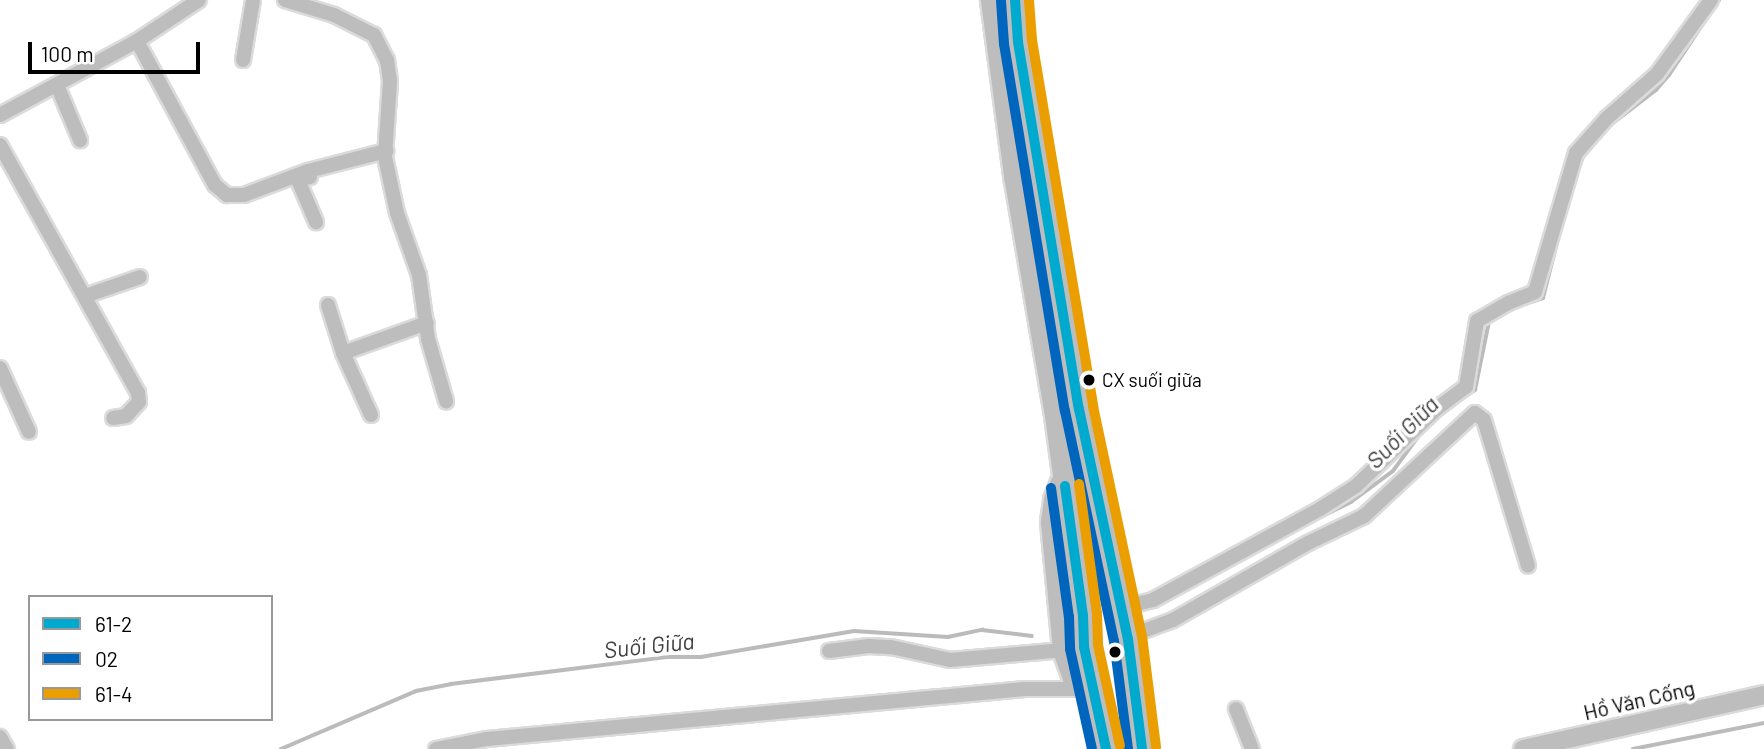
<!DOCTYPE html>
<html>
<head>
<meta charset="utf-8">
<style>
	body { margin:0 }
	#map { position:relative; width:1764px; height:749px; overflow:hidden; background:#fff; font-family:Barlow,sans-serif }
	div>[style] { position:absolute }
	.stream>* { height:3.5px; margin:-1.75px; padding:0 1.75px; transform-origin:1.75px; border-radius:1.75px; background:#bbb }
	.roads { filter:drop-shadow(2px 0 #dbdbdb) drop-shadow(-2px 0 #dbdbdb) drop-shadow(0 2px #dbdbdb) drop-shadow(0 -2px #dbdbdb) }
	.minor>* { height:14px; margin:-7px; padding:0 7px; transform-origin:7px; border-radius:7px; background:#bdbdbd }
	.tertiary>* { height:18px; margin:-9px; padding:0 9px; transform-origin:9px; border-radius:9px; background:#bdbdbd }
	.trunk>* { height:23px; margin:-11.5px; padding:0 11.5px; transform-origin:11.5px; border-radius:11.5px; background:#bdbdbd }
	.bus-1>* { height:10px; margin:-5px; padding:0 5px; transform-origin:5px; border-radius:5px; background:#00a9ce }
	.bus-2>* { height:10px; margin:-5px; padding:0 5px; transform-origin:5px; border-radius:5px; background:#0065bd }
	.bus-3>* { height:10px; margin:-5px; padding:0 5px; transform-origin:5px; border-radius:5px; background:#eb9e00 }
	.dots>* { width:19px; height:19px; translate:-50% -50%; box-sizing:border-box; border:4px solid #fff; border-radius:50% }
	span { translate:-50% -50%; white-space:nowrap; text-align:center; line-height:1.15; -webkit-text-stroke:7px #fff; paint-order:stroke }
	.bus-label { font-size:19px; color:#000 }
	.left { translate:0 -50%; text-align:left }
	.street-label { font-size:21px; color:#000 }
	.water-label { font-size:23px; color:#3f3f3f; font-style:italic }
	.legend { position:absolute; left:28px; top:595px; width:245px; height:126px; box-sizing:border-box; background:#fff; border:2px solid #999; margin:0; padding:9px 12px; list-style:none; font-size:21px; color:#000 }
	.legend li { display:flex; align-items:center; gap:14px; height:35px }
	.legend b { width:35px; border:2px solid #999 }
	.scale { position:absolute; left:28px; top:42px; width:172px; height:32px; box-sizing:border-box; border:4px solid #000; border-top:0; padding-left:9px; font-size:21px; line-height:24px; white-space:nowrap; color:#000; -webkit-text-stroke:5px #fff; paint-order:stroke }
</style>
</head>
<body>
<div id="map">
	<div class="stream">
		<div style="left:1608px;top:127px;width:61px;rotate:-37.6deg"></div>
		<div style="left:1656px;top:90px;width:20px;rotate:-49deg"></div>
		<div style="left:1669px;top:75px;width:90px;rotate:-56.3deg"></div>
		<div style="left:1576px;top:176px;width:20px;rotate:-70deg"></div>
		<div style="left:1583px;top:157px;width:25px;rotate:-50deg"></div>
		<div style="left:1508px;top:310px;width:37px;rotate:-19deg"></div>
		<div style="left:1543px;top:298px;width:73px;rotate:-75.8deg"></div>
		<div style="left:1464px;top:397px;width:13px;rotate:-32deg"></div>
		<div style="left:1475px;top:390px;width:69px;rotate:-78.4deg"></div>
		<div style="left:1489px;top:322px;width:4px;rotate:-34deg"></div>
		<div style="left:1315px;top:520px;width:40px;rotate:-26.6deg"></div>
		<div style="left:1351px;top:502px;width:52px;rotate:-36.4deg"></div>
		<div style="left:1393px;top:471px;width:47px;rotate:-53.6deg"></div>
		<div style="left:281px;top:749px;width:147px;rotate:-23.2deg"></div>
		<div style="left:416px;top:691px;width:36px;rotate:-11deg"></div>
		<div style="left:451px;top:684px;width:219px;rotate:-7.1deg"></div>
		<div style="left:668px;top:657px;width:33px"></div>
		<div style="left:701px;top:657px;width:155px;rotate:-9.6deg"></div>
		<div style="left:854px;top:631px;width:94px;rotate:3.7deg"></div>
		<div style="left:948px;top:637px;width:35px;rotate:-12deg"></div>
		<div style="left:982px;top:630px;width:50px;rotate:6.8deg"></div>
		<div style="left:1633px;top:749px;width:134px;rotate:-11.2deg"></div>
	</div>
	<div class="roads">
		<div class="minor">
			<div style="left:285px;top:0;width:51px;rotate:17deg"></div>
			<div style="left:334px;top:15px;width:45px;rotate:26.6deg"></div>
			<div style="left:374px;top:35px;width:28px;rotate:63deg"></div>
			<div style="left:387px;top:60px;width:21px;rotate:82deg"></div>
			<div style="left:390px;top:81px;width:76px;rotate:93.8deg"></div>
			<div style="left:385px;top:157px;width:57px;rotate:77.9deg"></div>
			<div style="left:397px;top:213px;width:66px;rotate:70.5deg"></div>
			<div style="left:419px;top:275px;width:65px;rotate:82deg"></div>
			<div style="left:428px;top:339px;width:65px;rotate:73.8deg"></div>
			<div style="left:137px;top:41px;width:164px;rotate:61.6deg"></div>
			<div style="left:215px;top:185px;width:16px;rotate:40deg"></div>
			<div style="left:227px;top:195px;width:17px"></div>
			<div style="left:244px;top:195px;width:68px;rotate:-20.6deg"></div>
			<div style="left:308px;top:171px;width:81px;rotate:-14.4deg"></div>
			<div style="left:243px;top:60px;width:61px;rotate:-80.5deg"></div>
			<div style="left:57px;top:85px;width:60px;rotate:67.3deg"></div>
			<div style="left:0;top:115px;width:156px;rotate:-28.4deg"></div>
			<div style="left:137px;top:41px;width:74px;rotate:-33.5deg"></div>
			<div style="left:0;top:145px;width:284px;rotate:60.9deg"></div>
			<div style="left:138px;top:393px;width:9px;rotate:84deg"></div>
			<div style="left:139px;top:402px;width:19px;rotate:133deg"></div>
			<div style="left:126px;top:416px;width:13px;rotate:171deg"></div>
			<div style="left:310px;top:177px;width:12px;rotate:166deg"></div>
			<div style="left:298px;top:180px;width:46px;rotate:66.8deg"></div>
			<div style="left:85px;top:296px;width:58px;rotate:-19.1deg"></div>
			<div style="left:328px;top:305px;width:50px;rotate:72.6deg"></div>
			<div style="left:343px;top:353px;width:89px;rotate:-19.7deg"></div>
			<div style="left:343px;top:353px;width:68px;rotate:65.7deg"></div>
			<div style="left:0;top:368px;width:70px;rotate:65.6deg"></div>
			<div style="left:1121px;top:608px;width:33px;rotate:-14deg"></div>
			<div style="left:1153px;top:600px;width:190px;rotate:-28.6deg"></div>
			<div style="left:1320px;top:509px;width:43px;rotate:-32.6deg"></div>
			<div style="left:1356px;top:486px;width:110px;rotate:-43.9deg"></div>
			<div style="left:1435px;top:410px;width:39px;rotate:-37deg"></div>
			<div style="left:1466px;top:387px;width:67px;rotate:-80.5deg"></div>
			<div style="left:1477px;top:321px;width:36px;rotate:-30deg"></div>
			<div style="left:1508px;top:303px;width:29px;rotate:-22deg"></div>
			<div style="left:1535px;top:292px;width:145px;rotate:-73.6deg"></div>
			<div style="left:1576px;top:153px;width:47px;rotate:-48.5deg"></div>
			<div style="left:1607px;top:118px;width:67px;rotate:-41.3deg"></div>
			<div style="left:1657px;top:74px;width:92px;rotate:-53.9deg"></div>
			<div style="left:1127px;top:637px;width:49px;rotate:-20.3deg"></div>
			<div style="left:1173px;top:620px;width:155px;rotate:-29.7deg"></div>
			<div style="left:1308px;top:543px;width:62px;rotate:-25.7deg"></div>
			<div style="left:1364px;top:516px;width:151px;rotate:-42.9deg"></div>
			<div style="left:1475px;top:413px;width:11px;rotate:38deg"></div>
			<div style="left:1484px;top:420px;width:152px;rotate:73.2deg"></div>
			<div style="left:829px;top:651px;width:40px;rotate:-7.1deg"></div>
			<div style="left:869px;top:646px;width:22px;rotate:3deg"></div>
			<div style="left:891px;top:647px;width:60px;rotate:12.4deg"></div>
			<div style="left:950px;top:660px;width:114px;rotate:-5deg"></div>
			<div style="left:1236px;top:709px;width:43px;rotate:68.2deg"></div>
			<div style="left:0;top:737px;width:14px;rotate:60deg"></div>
			<div style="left:436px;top:749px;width:52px;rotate:-11.1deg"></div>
			<div style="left:487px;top:739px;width:540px;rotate:-5.31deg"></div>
			<div style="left:1025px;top:689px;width:60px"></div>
		</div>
		<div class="tertiary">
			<div style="left:1523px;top:749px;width:247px;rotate:-12.6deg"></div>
		</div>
		<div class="trunk">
			<div style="left:992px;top:0;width:177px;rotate:82.5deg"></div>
			<div style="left:1015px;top:175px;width:243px;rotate:80.3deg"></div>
			<div style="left:1056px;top:415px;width:203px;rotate:82.3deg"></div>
			<div style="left:1083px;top:616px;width:31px;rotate:88deg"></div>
			<div style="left:1084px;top:647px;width:104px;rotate:77.8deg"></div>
			<div style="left:1015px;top:0;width:42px;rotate:85.9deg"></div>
			<div style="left:1018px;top:42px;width:126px;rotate:80.8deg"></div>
			<div style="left:1038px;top:166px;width:246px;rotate:80.4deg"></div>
			<div style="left:1079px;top:409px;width:235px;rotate:78deg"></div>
			<div style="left:1128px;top:639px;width:111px;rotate:82.7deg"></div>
			<div style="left:1061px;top:484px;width:17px;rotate:111deg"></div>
			<div style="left:1055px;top:500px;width:22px;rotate:98deg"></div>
			<div style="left:1052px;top:522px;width:129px;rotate:84.6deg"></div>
			<div style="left:1064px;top:650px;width:30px;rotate:70deg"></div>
			<div style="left:1074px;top:678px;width:22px;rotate:32deg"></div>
		</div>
	</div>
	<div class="bus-1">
		<div style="left:1015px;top:0;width:42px;rotate:85.9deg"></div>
		<div style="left:1018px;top:42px;width:372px;rotate:80.6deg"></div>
		<div style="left:1079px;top:409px;width:235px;rotate:78deg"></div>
		<div style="left:1128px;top:639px;width:111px;rotate:82.7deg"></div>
		<div style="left:1065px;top:486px;width:131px;rotate:82.1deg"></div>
		<div style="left:1083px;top:616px;width:31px;rotate:88deg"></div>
		<div style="left:1084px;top:647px;width:104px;rotate:77.8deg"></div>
	</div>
	<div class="bus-2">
		<div style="left:1001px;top:1px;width:43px;rotate:86deg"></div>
		<div style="left:1004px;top:44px;width:372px;rotate:80.6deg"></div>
		<div style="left:1065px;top:411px;width:235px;rotate:78deg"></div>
		<div style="left:1114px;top:641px;width:109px;rotate:82.6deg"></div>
		<div style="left:1051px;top:488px;width:130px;rotate:82.1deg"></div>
		<div style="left:1069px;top:617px;width:32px;rotate:88deg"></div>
		<div style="left:1070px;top:649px;width:102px;rotate:77.6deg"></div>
	</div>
	<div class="bus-3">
		<div style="left:1029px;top:0;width:40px;rotate:85.7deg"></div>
		<div style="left:1032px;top:40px;width:371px;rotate:80.5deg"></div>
		<div style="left:1093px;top:406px;width:235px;rotate:78deg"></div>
		<div style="left:1142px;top:636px;width:112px;rotate:82.8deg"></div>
		<div style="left:1079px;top:484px;width:131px;rotate:82.1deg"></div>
		<div style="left:1097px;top:614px;width:31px;rotate:88deg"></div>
		<div style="left:1098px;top:645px;width:103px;rotate:77.7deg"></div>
	</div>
	<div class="dots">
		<div style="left:1089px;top:380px;background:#000"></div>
		<div style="left:1115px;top:652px;background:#000"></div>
	</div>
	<div class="bus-label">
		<span class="left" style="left:1102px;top:380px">CX suối giữa</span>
	</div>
	<div class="street-label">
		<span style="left:1639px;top:700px;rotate:-13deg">Hồ Văn Cống</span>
	</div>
	<div class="water-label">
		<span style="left:1402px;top:432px;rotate:-45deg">Suối Giữa</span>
		<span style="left:649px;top:645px;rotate:-6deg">Suối Giữa</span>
	</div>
	<ul class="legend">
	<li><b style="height:9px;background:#00a9ce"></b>61-2</li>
	<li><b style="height:9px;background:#0065bd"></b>02</li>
	<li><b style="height:9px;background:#eb9e00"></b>61-4</li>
	</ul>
	<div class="scale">100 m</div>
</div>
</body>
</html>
